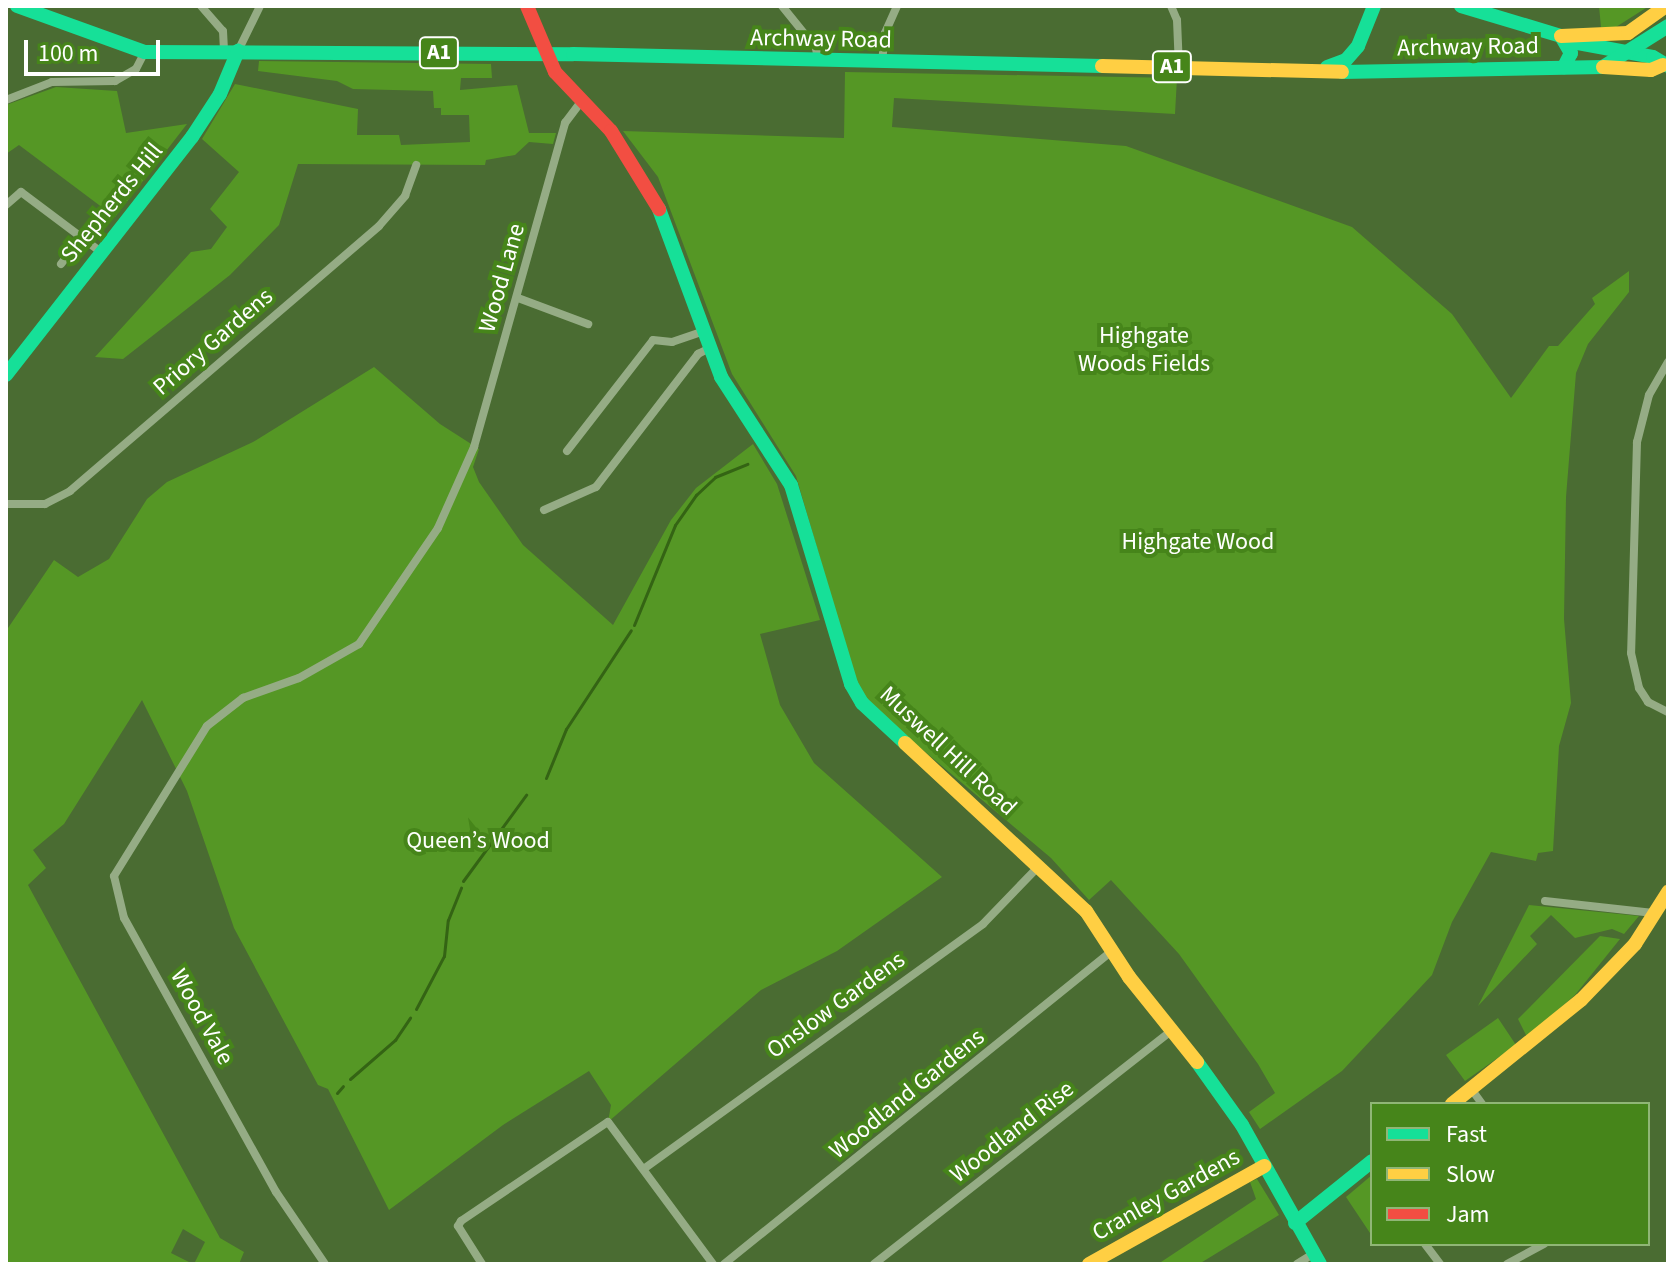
<!DOCTYPE html>
<html>
<head>
<meta charset="utf-8">
<style>
	body { margin:0 }
	#map { position:relative; width:1674px; height:1270px; overflow:hidden; background:#4a6c32; font-family:"Source Sans 3",sans-serif }
	div>[style] { position:absolute }
	.green>* { inset:0; background:#559725 }
	.stream>* { height:3px; margin:-1.5px; padding:0 1.5px; transform-origin:1.5px; border-radius:1.5px; background:#346414 }
	.street>* { height:8px; margin:-4px; padding:0 4px; transform-origin:4px; border-radius:4px; background:#95ac85 }
	.fast>* { height:14px; margin:-7px; padding:0 7px; transform-origin:7px; border-radius:7px; background:#16e098 }
	.slow>* { height:14px; margin:-7px; padding:0 7px; transform-origin:7px; border-radius:7px; background:#ffcf43 }
	.jam>* { height:14px; margin:-7px; padding:0 7px; transform-origin:7px; border-radius:7px; background:#f24e42 }
	span { translate:-50% -50%; white-space:nowrap; text-align:center; line-height:1.15; -webkit-text-stroke:8px #46851a; paint-order:stroke }
	.shield-label span { padding:2px 6px; background:#46851a; border:2px solid; border-radius:6px; -webkit-text-stroke-width:0 }
	.shield-label { font-size:22px; color:#fff; font-weight:700 }
	.street-label { font-size:24px; color:#fff }
	.park-label { font-size:24px; color:#fdfffc }
	.frame { position:absolute; inset:0; border:8px solid #fff; pointer-events:none }
	.legend { position:absolute; left:1370px; top:1102px; width:280px; height:144px; box-sizing:border-box; background:#46851a; border:2px solid #90b676; margin:0; padding:10px 14px; list-style:none; font-size:24px; color:#fff }
	.legend li { display:flex; align-items:center; gap:16px; height:40px }
	.legend b { width:40px; border:2px solid #90b676 }
	.scale { position:absolute; left:24px; top:40px; width:136px; height:36px; box-sizing:border-box; border:4px solid #fff; border-top:0; padding-left:10px; font-size:24px; line-height:28px; white-space:nowrap; color:#fff; -webkit-text-stroke:6px #46851a; paint-order:stroke }
</style>
</head>
<body>
<div id="map">
	<div class="green">
		<div style="clip-path:polygon(1599px 6px,1649px 6px,1616px 27px,1601px 27px)"></div>
		<div style="clip-path:polygon(259px 61px,491px 64px,492px 78px,461px 78px,460px 90px,517px 85px,529px 133px,556px 133px,553px 144px,529px 142px,515px 155px,486px 160px,485px 165px,298px 164px,279px 225px,230px 275px,123px 359px,95px 357px,191px 252px,211px 249px,227px 227px,210px 209px,239px 172px,202px 139px,235px 84px,358px 109px,357px 135px,399px 135px,401px 145px,470px 142px,469px 115px,441px 115px,441px 108px,434px 108px,433px 91px,353px 89px,337px 81px,258px 71px)"></div>
		<div style="clip-path:polygon(845px 72px,1177px 78px,1175px 114px,894px 98px,892px 127px,1126px 146px,1352px 227px,1452px 314px,1511px 398px,1549px 346px,1558px 346px,1595px 304px,1592px 298px,1629px 271px,1629px 292px,1588px 344px,1576px 373px,1566px 497px,1564px 619px,1571px 703px,1559px 746px,1553px 851px,1538px 853px,1536px 861px,1491px 852px,1452px 922px,1432px 975px,1342px 1071px,1260px 1129px,1249px 1112px,1275px 1093px,1258px 1064px,1179px 954px,1111px 880px,1089px 900px,1051px 858px,866px 702px,856px 681px,796px 476px,732px 374px,658px 177px,623px 131px,844px 138px)"></div>
		<div style="clip-path:polygon(56px 87px,117px 91px,126px 133px,187px 124px,115px 217px,19px 145px,6px 154px,6px 105px)"></div>
		<div style="clip-path:polygon(374px 367px,440px 424px,479px 449px,473px 467px,479px 482px,523px 545px,613px 625px,671px 520px,696px 488px,753px 444px,777px 484px,820px 620px,760px 634px,780px 705px,814px 763px,942px 877px,837px 951px,761px 990px,608px 1122px,611px 1105px,589px 1071px,503px 1125px,389px 1210px,328px 1089px,318px 1085px,234px 928px,187px 791px,142px 700px,64px 824px,33px 850px,46px 868px,28px 885px,220px 1238px,244px 1252px,239px 1264px,194px 1264px,205px 1242px,183px 1229px,171px 1253px,193px 1264px,6px 1264px,6px 631px,54px 560px,78px 577px,109px 559px,147px 499px,167px 482px,253px 442px)"></div>
		<div style="clip-path:polygon(1529px 905px,1639px 916px,1624px 934px,1612px 929px,1575px 938px,1551px 915px,1530px 936px,1537px 944px,1478px 1006px)"></div>
		<div style="clip-path:polygon(1600px 936px,1620px 939px,1575px 995px,1527px 1037px,1518px 1019px)"></div>
		<div style="clip-path:polygon(1498px 1018px,1516px 1045px,1465px 1081px,1446px 1055px)"></div>
		<div style="clip-path:polygon(1372px 1175px,1372px 1236px,1346px 1197px)"></div>
		<div style="clip-path:polygon(1257px 1179px,1279px 1215px,1199px 1264px,1158px 1264px,1256px 1199px,1250px 1182px)"></div>
	</div>
	<div class="stream">
		<div style="left:634px;top:625px;width:108px;rotate:-67.7deg"></div>
		<div style="left:675px;top:525px;width:37px;rotate:-55deg"></div>
		<div style="left:696px;top:495px;width:26px;rotate:-43deg"></div>
		<div style="left:715px;top:477px;width:35px;rotate:-22deg"></div>
		<div style="left:546px;top:778px;width:53px;rotate:-67.8deg"></div>
		<div style="left:566px;top:729px;width:118px;rotate:-56.7deg"></div>
		<div style="left:463px;top:881px;width:107px;rotate:-53.8deg"></div>
		<div style="left:416px;top:1009px;width:60px;rotate:-62.2deg"></div>
		<div style="left:444px;top:956px;width:36px;rotate:-84deg"></div>
		<div style="left:448px;top:920px;width:35px;rotate:-68deg"></div>
		<div style="left:350px;top:1079px;width:60px;rotate:-40.9deg"></div>
		<div style="left:395px;top:1040px;width:27px;rotate:-56deg"></div>
		<div style="left:337px;top:1093px;width:9px;rotate:-49deg"></div>
	</div>
	<div class="street">
		<div style="left:201px;top:6px;width:33px;rotate:49deg"></div>
		<div style="left:223px;top:31px;width:20px;rotate:87deg"></div>
		<div style="left:782px;top:6px;width:54px;rotate:51deg"></div>
		<div style="left:816px;top:48px;width:13px;rotate:81deg"></div>
		<div style="left:1171px;top:6px;width:15px;rotate:67deg"></div>
		<div style="left:1177px;top:20px;width:47px;rotate:87.6deg"></div>
		<div style="left:238px;top:51px;width:50px;rotate:-63.9deg"></div>
		<div style="left:882px;top:62px;width:29px;rotate:-84deg"></div>
		<div style="left:885px;top:33px;width:30px;rotate:-66deg"></div>
		<div style="left:6px;top:100px;width:49px;rotate:-21.4deg"></div>
		<div style="left:52px;top:82px;width:63px;rotate:-0.9deg"></div>
		<div style="left:115px;top:81px;width:24px;rotate:-30deg"></div>
		<div style="left:136px;top:69px;width:18px;rotate:-63deg"></div>
		<div style="left:6px;top:205px;width:20px;rotate:-41deg"></div>
		<div style="left:21px;top:192px;width:100px;rotate:36.9deg"></div>
		<div style="left:61px;top:264px;width:34px;rotate:-52deg"></div>
		<div style="left:518px;top:298px;width:75px;rotate:20.4deg"></div>
		<div style="left:1668px;top:362px;width:38px;rotate:120deg"></div>
		<div style="left:1649px;top:395px;width:49px;rotate:104.3deg"></div>
		<div style="left:1637px;top:442px;width:211px;rotate:91.6deg"></div>
		<div style="left:1631px;top:653px;width:36px;rotate:77deg"></div>
		<div style="left:1639px;top:688px;width:17px;rotate:57deg"></div>
		<div style="left:1648px;top:702px;width:22px;rotate:27deg"></div>
		<div style="left:567px;top:451px;width:140px;rotate:-52.2deg"></div>
		<div style="left:653px;top:340px;width:19px;rotate:6deg"></div>
		<div style="left:672px;top:342px;width:31px;rotate:-19deg"></div>
		<div style="left:6px;top:504px;width:39px"></div>
		<div style="left:45px;top:504px;width:28px;rotate:-27deg"></div>
		<div style="left:70px;top:491px;width:407px;rotate:-40.6deg"></div>
		<div style="left:379px;top:226px;width:40px;rotate:-49deg"></div>
		<div style="left:405px;top:196px;width:33px;rotate:-70deg"></div>
		<div style="left:544px;top:510px;width:57px;rotate:-23.9deg"></div>
		<div style="left:596px;top:487px;width:168px;rotate:-52.5deg"></div>
		<div style="left:698px;top:354px;width:11px;rotate:-27deg"></div>
		<div style="left:1545px;top:901px;width:109px;rotate:6.3deg"></div>
		<div style="left:1472px;top:1090px;width:17px;rotate:54deg"></div>
		<div style="left:645px;top:1168px;width:417px;rotate:-35.8deg"></div>
		<div style="left:983px;top:924px;width:82px;rotate:-46deg"></div>
		<div style="left:1425px;top:1244px;width:25px;rotate:53deg"></div>
		<div style="left:325px;top:1264px;width:87px;rotate:-124.2deg"></div>
		<div style="left:276px;top:1192px;width:313px;rotate:-119deg"></div>
		<div style="left:124px;top:918px;width:43px;rotate:-103.4deg"></div>
		<div style="left:114px;top:876px;width:176px;rotate:-58.2deg"></div>
		<div style="left:207px;top:726px;width:46px;rotate:-37.9deg"></div>
		<div style="left:243px;top:698px;width:59px;rotate:-19.7deg"></div>
		<div style="left:299px;top:678px;width:69px;rotate:-29.5deg"></div>
		<div style="left:359px;top:644px;width:140px;rotate:-55.7deg"></div>
		<div style="left:438px;top:528px;width:89px;rotate:-66deg"></div>
		<div style="left:474px;top:447px;width:337px;rotate:-74.3deg"></div>
		<div style="left:565px;top:123px;width:26px;rotate:-53deg"></div>
		<div style="left:482px;top:1264px;width:45px;rotate:-122.3deg"></div>
		<div style="left:458px;top:1226px;width:6px;rotate:-59deg"></div>
		<div style="left:461px;top:1221px;width:177px;rotate:-34deg"></div>
		<div style="left:608px;top:1122px;width:177px;rotate:53.5deg"></div>
		<div style="left:724px;top:1264px;width:499px;rotate:-38.9deg"></div>
		<div style="left:874px;top:1264px;width:381px;rotate:-38.1deg"></div>
		<div style="left:1297px;top:1264px;width:19px;rotate:-32deg"></div>
		<div style="left:1507px;top:1264px;width:42px;rotate:-28.4deg"></div>
	</div>
	<div class="fast">
		<div style="left:17px;top:6px;width:136px;rotate:19.8deg"></div>
		<div style="left:145px;top:52px;width:428px;rotate:0.3deg"></div>
		<div style="left:573px;top:54px;width:529px;rotate:1.3deg"></div>
		<div style="left:1461px;top:6px;width:104px;rotate:16.7deg"></div>
		<div style="left:1561px;top:36px;width:20px;rotate:60deg"></div>
		<div style="left:1571px;top:53px;width:16px;rotate:117deg"></div>
		<div style="left:1567px;top:41px;width:87px;rotate:10.5deg"></div>
		<div style="left:1653px;top:57px;width:17px;rotate:31deg"></div>
		<div style="left:1327px;top:67px;width:20px;rotate:-20deg"></div>
		<div style="left:1346px;top:60px;width:18px;rotate:-49deg"></div>
		<div style="left:1358px;top:46px;width:43px;rotate:-68.2deg"></div>
		<div style="left:1342px;top:72px;width:261px;rotate:-1.1deg"></div>
		<div style="left:1603px;top:67px;width:77px;rotate:-32.2deg"></div>
		<div style="left:659px;top:209px;width:179px;rotate:69.7deg"></div>
		<div style="left:721px;top:377px;width:129px;rotate:57.1deg"></div>
		<div style="left:791px;top:485px;width:208px;rotate:73.2deg"></div>
		<div style="left:851px;top:684px;width:22px;rotate:60deg"></div>
		<div style="left:862px;top:703px;width:59px;rotate:42.9deg"></div>
		<div style="left:6px;top:375px;width:302px;rotate:-52deg"></div>
		<div style="left:192px;top:137px;width:51px;rotate:-56.9deg"></div>
		<div style="left:220px;top:94px;width:47px;rotate:-67.3deg"></div>
		<div style="left:1197px;top:1062px;width:77px;rotate:54.5deg"></div>
		<div style="left:1242px;top:1125px;width:159px;rotate:60.7deg"></div>
		<div style="left:1295px;top:1223px;width:99px;rotate:-38.8deg"></div>
	</div>
	<div class="slow">
		<div style="left:1561px;top:36px;width:67px;rotate:-2.6deg"></div>
		<div style="left:1628px;top:33px;width:47px;rotate:-35.4deg"></div>
		<div style="left:1102px;top:66px;width:240px;rotate:1.4deg"></div>
		<div style="left:1603px;top:67px;width:48px;rotate:3.6deg"></div>
		<div style="left:1651px;top:70px;width:13px;rotate:-23deg"></div>
		<div style="left:905px;top:743px;width:247px;rotate:42.9deg"></div>
		<div style="left:1086px;top:911px;width:79px;rotate:56.9deg"></div>
		<div style="left:1129px;top:977px;width:109px;rotate:51.3deg"></div>
		<div style="left:1452px;top:1104px;width:166px;rotate:-38.9deg"></div>
		<div style="left:1581px;top:1000px;width:78px;rotate:-46deg"></div>
		<div style="left:1635px;top:944px;width:62px;rotate:-57.6deg"></div>
		<div style="left:1089px;top:1264px;width:201px;rotate:-29.2deg"></div>
	</div>
	<div class="jam">
		<div style="left:527px;top:6px;width:72px;rotate:67deg"></div>
		<div style="left:555px;top:72px;width:81px;rotate:46.5deg"></div>
		<div style="left:611px;top:131px;width:92px;rotate:58.4deg"></div>
	</div>
	<div class="shield-label">
		<span style="left:439px;top:53px">A1</span>
		<span style="left:1172px;top:67px">A1</span>
	</div>
	<div class="street-label">
		<span style="left:821px;top:39px;rotate:1deg">Archway Road</span>
		<span style="left:1468px;top:47px;rotate:-1deg">Archway Road</span>
		<span style="left:112px;top:203px;rotate:-51deg">Shepherds Hill</span>
		<span style="left:502px;top:278px;rotate:-74deg">Wood Lane</span>
		<span style="left:213px;top:342px;rotate:-41deg">Priory Gardens</span>
		<span style="left:948px;top:751px;rotate:43deg">Muswell Hill Road</span>
		<span style="left:836px;top:1005px;rotate:-36deg">Onslow Gardens</span>
		<span style="left:202px;top:1017px;rotate:61deg">Wood Vale</span>
		<span style="left:907px;top:1094px;rotate:-39deg">Woodland Gardens</span>
		<span style="left:1012px;top:1132px;rotate:-38deg">Woodland Rise</span>
		<span style="left:1166px;top:1195px;rotate:-29deg">Cranley Gardens</span>
	</div>
	<div class="park-label">
		<span style="left:1144px;top:350px">Highgate<br>Woods Fields</span>
		<span style="left:1198px;top:542px">Highgate Wood</span>
		<span style="left:478px;top:841px">Queen’s Wood</span>
	</div>
	<div class="frame"></div>
	<ul class="legend">
	<li><b style="height:10px;background:#16e098"></b>Fast</li>
	<li><b style="height:10px;background:#ffcf43"></b>Slow</li>
	<li><b style="height:10px;background:#f24e42"></b>Jam</li>
	</ul>
	<div class="scale">100 m</div>
</div>
</body>
</html>
